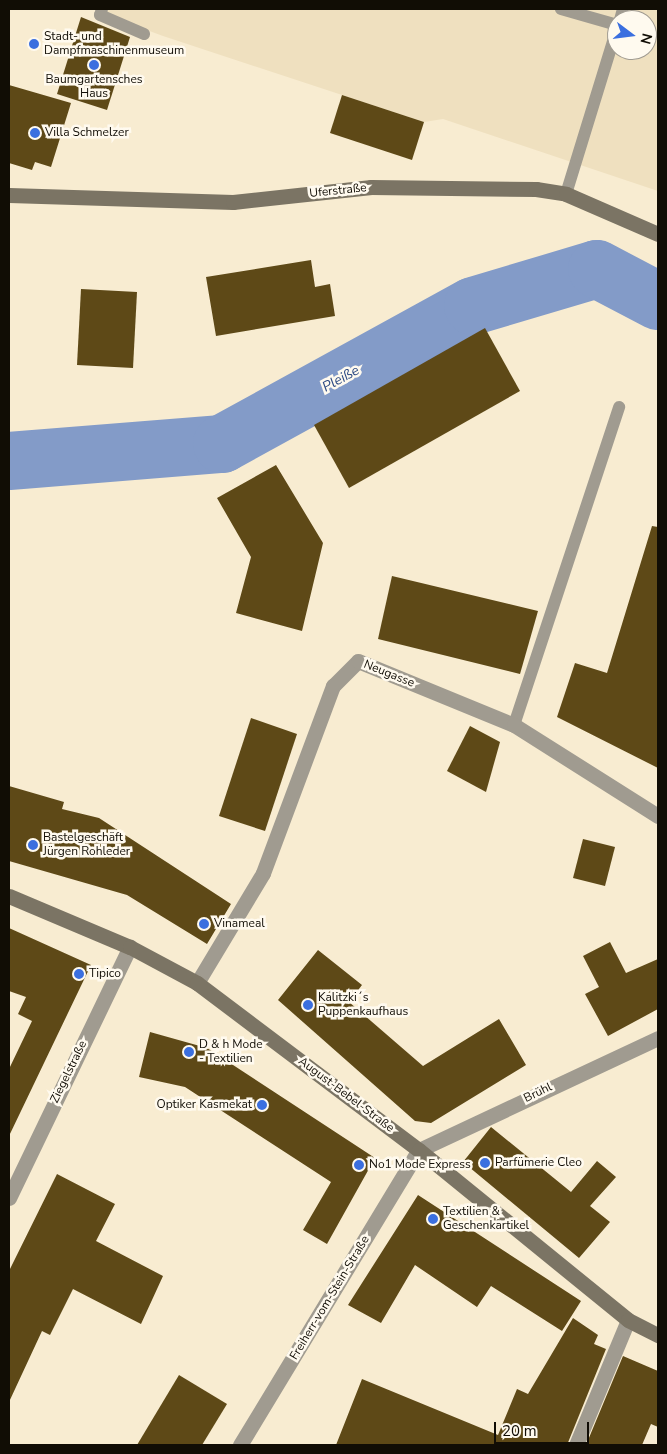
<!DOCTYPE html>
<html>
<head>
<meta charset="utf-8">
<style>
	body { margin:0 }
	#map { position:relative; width:667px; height:1454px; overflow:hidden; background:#f8ecd1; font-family:"Nunito Sans",sans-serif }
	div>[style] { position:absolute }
	.built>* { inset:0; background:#efe0bf }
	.river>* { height:58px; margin:-29px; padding:0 29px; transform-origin:29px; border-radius:29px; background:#839bc8 }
	.building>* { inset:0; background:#5e4917 }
	.lane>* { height:12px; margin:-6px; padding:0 6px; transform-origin:6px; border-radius:6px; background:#a09b90 }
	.street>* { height:15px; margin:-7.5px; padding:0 7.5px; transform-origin:7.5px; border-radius:7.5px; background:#a09b90 }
	.secondary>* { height:15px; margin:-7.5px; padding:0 7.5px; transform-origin:7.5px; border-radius:7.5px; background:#7b7464 }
	.dots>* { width:14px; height:14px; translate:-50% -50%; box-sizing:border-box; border:2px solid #fffaef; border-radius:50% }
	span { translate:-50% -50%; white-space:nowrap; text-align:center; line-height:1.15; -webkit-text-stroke:5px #fffaef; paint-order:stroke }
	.poi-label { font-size:12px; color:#110d05 }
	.left { translate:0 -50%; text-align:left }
	.right { translate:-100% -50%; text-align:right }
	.street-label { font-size:12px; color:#110d05 }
	.water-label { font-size:14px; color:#2d4a83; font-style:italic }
	.frame { position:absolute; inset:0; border:10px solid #110d05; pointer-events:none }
	.north { position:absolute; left:607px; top:10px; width:50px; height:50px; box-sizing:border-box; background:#fffaef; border:1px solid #a09b91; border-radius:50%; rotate:105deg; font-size:14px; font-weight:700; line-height:20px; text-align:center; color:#110d05 }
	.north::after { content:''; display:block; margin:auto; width:18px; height:22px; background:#3b6fdf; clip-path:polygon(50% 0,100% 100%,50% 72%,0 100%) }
	.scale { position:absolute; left:494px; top:1422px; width:95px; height:22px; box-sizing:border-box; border:2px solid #110d05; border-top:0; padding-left:6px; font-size:15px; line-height:18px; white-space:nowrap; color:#110d05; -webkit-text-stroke:4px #fffaef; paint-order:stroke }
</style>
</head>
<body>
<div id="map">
	<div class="built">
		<div style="clip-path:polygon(evenodd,108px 9px,658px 9px,658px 191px,443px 119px,424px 122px,163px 36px,106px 15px,108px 9px,617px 20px,647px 20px,647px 50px,617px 50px,617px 20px)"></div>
	</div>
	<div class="river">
		<div style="left:9px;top:461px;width:214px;rotate:-4.6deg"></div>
		<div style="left:222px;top:444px;width:286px;rotate:-28.8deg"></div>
		<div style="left:473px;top:306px;width:129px;rotate:-16.6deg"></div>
		<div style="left:597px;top:269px;width:69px;rotate:27.7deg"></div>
	</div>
	<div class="building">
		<div style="clip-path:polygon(81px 17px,130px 37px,107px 110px,57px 94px)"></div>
		<div style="clip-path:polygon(9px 85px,71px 103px,51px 167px,35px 162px,32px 170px,9px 163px)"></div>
		<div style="clip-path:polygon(342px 95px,424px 122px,412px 160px,330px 133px)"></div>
		<div style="clip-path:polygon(311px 260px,315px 287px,330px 284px,335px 316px,216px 336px,206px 277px)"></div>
		<div style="clip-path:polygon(81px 289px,137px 292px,133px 368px,77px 365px)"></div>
		<div style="clip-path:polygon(485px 328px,520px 391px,349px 488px,314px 425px)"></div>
		<div style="clip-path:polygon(276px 465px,323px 543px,302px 631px,236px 613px,251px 557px,217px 498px)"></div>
		<div style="clip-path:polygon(652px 526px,658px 527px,658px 768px,557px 717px,575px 663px,607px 673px)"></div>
		<div style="clip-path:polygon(392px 576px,538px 611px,520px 674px,378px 639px)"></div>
		<div style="clip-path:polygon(251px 718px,297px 734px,265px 831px,219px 816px)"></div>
		<div style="clip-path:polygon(470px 726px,500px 742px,486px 792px,447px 771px)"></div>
		<div style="clip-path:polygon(9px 786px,64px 802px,62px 809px,99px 818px,231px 904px,207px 944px,127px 895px,9px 861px)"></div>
		<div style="clip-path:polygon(583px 839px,615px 847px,605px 886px,573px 878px)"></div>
		<div style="clip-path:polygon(9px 928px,91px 965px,9px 1136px,9px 1069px,32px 1021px,18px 1014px,26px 997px,9px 991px)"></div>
		<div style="clip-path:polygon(610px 942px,626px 973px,658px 959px,658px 1009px,608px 1036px,585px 994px,599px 987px,583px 956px)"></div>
		<div style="clip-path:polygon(318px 950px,362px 985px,349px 1002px,423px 1066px,499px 1019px,526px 1065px,431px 1123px,415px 1121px,278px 1000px)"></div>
		<div style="clip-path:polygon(150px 1032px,207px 1048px,375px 1158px,327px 1244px,303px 1230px,331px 1182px,185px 1087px,139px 1077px)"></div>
		<div style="clip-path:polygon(491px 1127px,571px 1192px,597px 1161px,616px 1177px,590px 1206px,610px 1222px,579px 1258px,463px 1162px)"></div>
		<div style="clip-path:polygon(57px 1174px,115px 1204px,96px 1241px,163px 1276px,141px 1324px,73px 1289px,50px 1335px,42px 1331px,9px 1402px,9px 1271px)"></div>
		<div style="clip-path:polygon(418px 1195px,581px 1301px,562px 1331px,491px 1286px,477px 1307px,415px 1265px,381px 1323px,348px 1305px)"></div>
		<div style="clip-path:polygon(573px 1318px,598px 1335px,594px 1344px,606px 1349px,567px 1445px,336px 1445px,362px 1379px,498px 1435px,517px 1389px,528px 1394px)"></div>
		<div style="clip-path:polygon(623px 1356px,658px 1371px,658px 1427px,651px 1424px,642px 1445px,586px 1445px)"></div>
		<div style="clip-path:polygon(179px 1375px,227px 1404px,202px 1445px,137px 1445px)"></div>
	</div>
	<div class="lane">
		<div style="left:102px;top:9px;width:6px;rotate:108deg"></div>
		<div style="left:100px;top:15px;width:48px;rotate:23.4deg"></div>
		<div style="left:561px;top:9px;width:58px;rotate:15.9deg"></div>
		<div style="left:620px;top:20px;width:11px;rotate:-75deg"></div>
		<div style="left:566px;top:194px;width:174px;rotate:-72.9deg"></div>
		<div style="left:514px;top:725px;width:335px;rotate:-71.7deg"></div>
	</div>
	<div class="street">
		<div style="left:197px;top:983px;width:128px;rotate:-59deg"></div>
		<div style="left:263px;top:873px;width:200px;rotate:-69.5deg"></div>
		<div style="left:333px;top:686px;width:35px;rotate:-45deg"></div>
		<div style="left:358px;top:661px;width:169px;rotate:22.3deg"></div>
		<div style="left:514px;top:725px;width:170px;rotate:32.3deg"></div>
		<div style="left:9px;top:1198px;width:279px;rotate:-64.3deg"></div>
		<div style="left:240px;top:1445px;width:345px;rotate:-58.8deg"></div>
		<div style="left:419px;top:1150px;width:264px;rotate:-25.1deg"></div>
		<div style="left:576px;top:1445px;width:135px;rotate:-67.4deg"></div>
	</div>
	<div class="secondary">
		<div style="left:9px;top:195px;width:224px;rotate:1.8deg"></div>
		<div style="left:233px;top:202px;width:139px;rotate:-6.2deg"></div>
		<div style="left:371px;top:187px;width:165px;rotate:0.7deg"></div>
		<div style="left:536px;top:189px;width:30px;rotate:9deg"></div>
		<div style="left:566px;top:194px;width:100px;rotate:23.5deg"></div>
		<div style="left:9px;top:896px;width:131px;rotate:22.9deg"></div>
		<div style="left:130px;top:947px;width:76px;rotate:28.2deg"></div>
		<div style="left:197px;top:983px;width:278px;rotate:37deg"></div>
		<div style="left:419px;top:1150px;width:269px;rotate:39.1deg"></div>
		<div style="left:628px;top:1320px;width:34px;rotate:27deg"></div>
	</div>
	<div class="dots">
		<div style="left:34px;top:44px;background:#3b6fdf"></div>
		<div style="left:94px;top:65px;background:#3b6fdf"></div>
		<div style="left:35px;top:133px;background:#3b6fdf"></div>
		<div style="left:33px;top:845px;background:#3b6fdf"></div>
		<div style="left:204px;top:924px;background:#3b6fdf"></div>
		<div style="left:79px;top:974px;background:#3b6fdf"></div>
		<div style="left:308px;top:1005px;background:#3b6fdf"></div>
		<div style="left:189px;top:1052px;background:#3b6fdf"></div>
		<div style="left:262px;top:1105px;background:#3b6fdf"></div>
		<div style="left:485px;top:1163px;background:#3b6fdf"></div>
		<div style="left:359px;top:1165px;background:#3b6fdf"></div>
		<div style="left:433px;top:1219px;background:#3b6fdf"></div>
	</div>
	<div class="poi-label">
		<span class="left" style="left:44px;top:44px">Stadt- und<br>Dampfmaschinenmuseum</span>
		<span style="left:94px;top:87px">Baumgartensches<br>Haus</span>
		<span class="left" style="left:45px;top:133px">Villa Schmelzer</span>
		<span class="left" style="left:43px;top:845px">Bastelgeschäft<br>Jürgen Rohleder</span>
		<span class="left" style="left:214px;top:924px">Vinameal</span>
		<span class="left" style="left:89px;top:974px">Tipico</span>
		<span class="left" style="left:318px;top:1005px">Kalitzki´s<br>Puppenkaufhaus</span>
		<span class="left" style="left:199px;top:1052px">D &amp; h Mode<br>- Textilien</span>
		<span class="right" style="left:252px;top:1105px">Optiker Kasmekat</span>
		<span class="left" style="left:495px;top:1163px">Parfümerie Cleo</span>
		<span class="left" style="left:369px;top:1165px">No1 Mode Express</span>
		<span class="left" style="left:443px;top:1219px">Textilien &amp;<br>Geschenkartikel</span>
	</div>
	<div class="street-label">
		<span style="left:338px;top:191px;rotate:-6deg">Uferstraße</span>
		<span style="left:389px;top:674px;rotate:22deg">Neugasse</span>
		<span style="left:69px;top:1072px;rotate:-64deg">Ziegelstraße</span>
		<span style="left:538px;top:1093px;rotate:-26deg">Brühl</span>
		<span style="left:346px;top:1095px;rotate:37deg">August-Bebel-Straße</span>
		<span style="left:330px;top:1298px;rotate:-59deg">Freiherr-vom-Stein-Straße</span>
	</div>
	<div class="water-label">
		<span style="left:341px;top:379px;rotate:-29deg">Pleiße</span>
	</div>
	<div class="frame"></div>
	<div class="north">N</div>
	<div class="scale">20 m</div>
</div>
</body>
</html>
